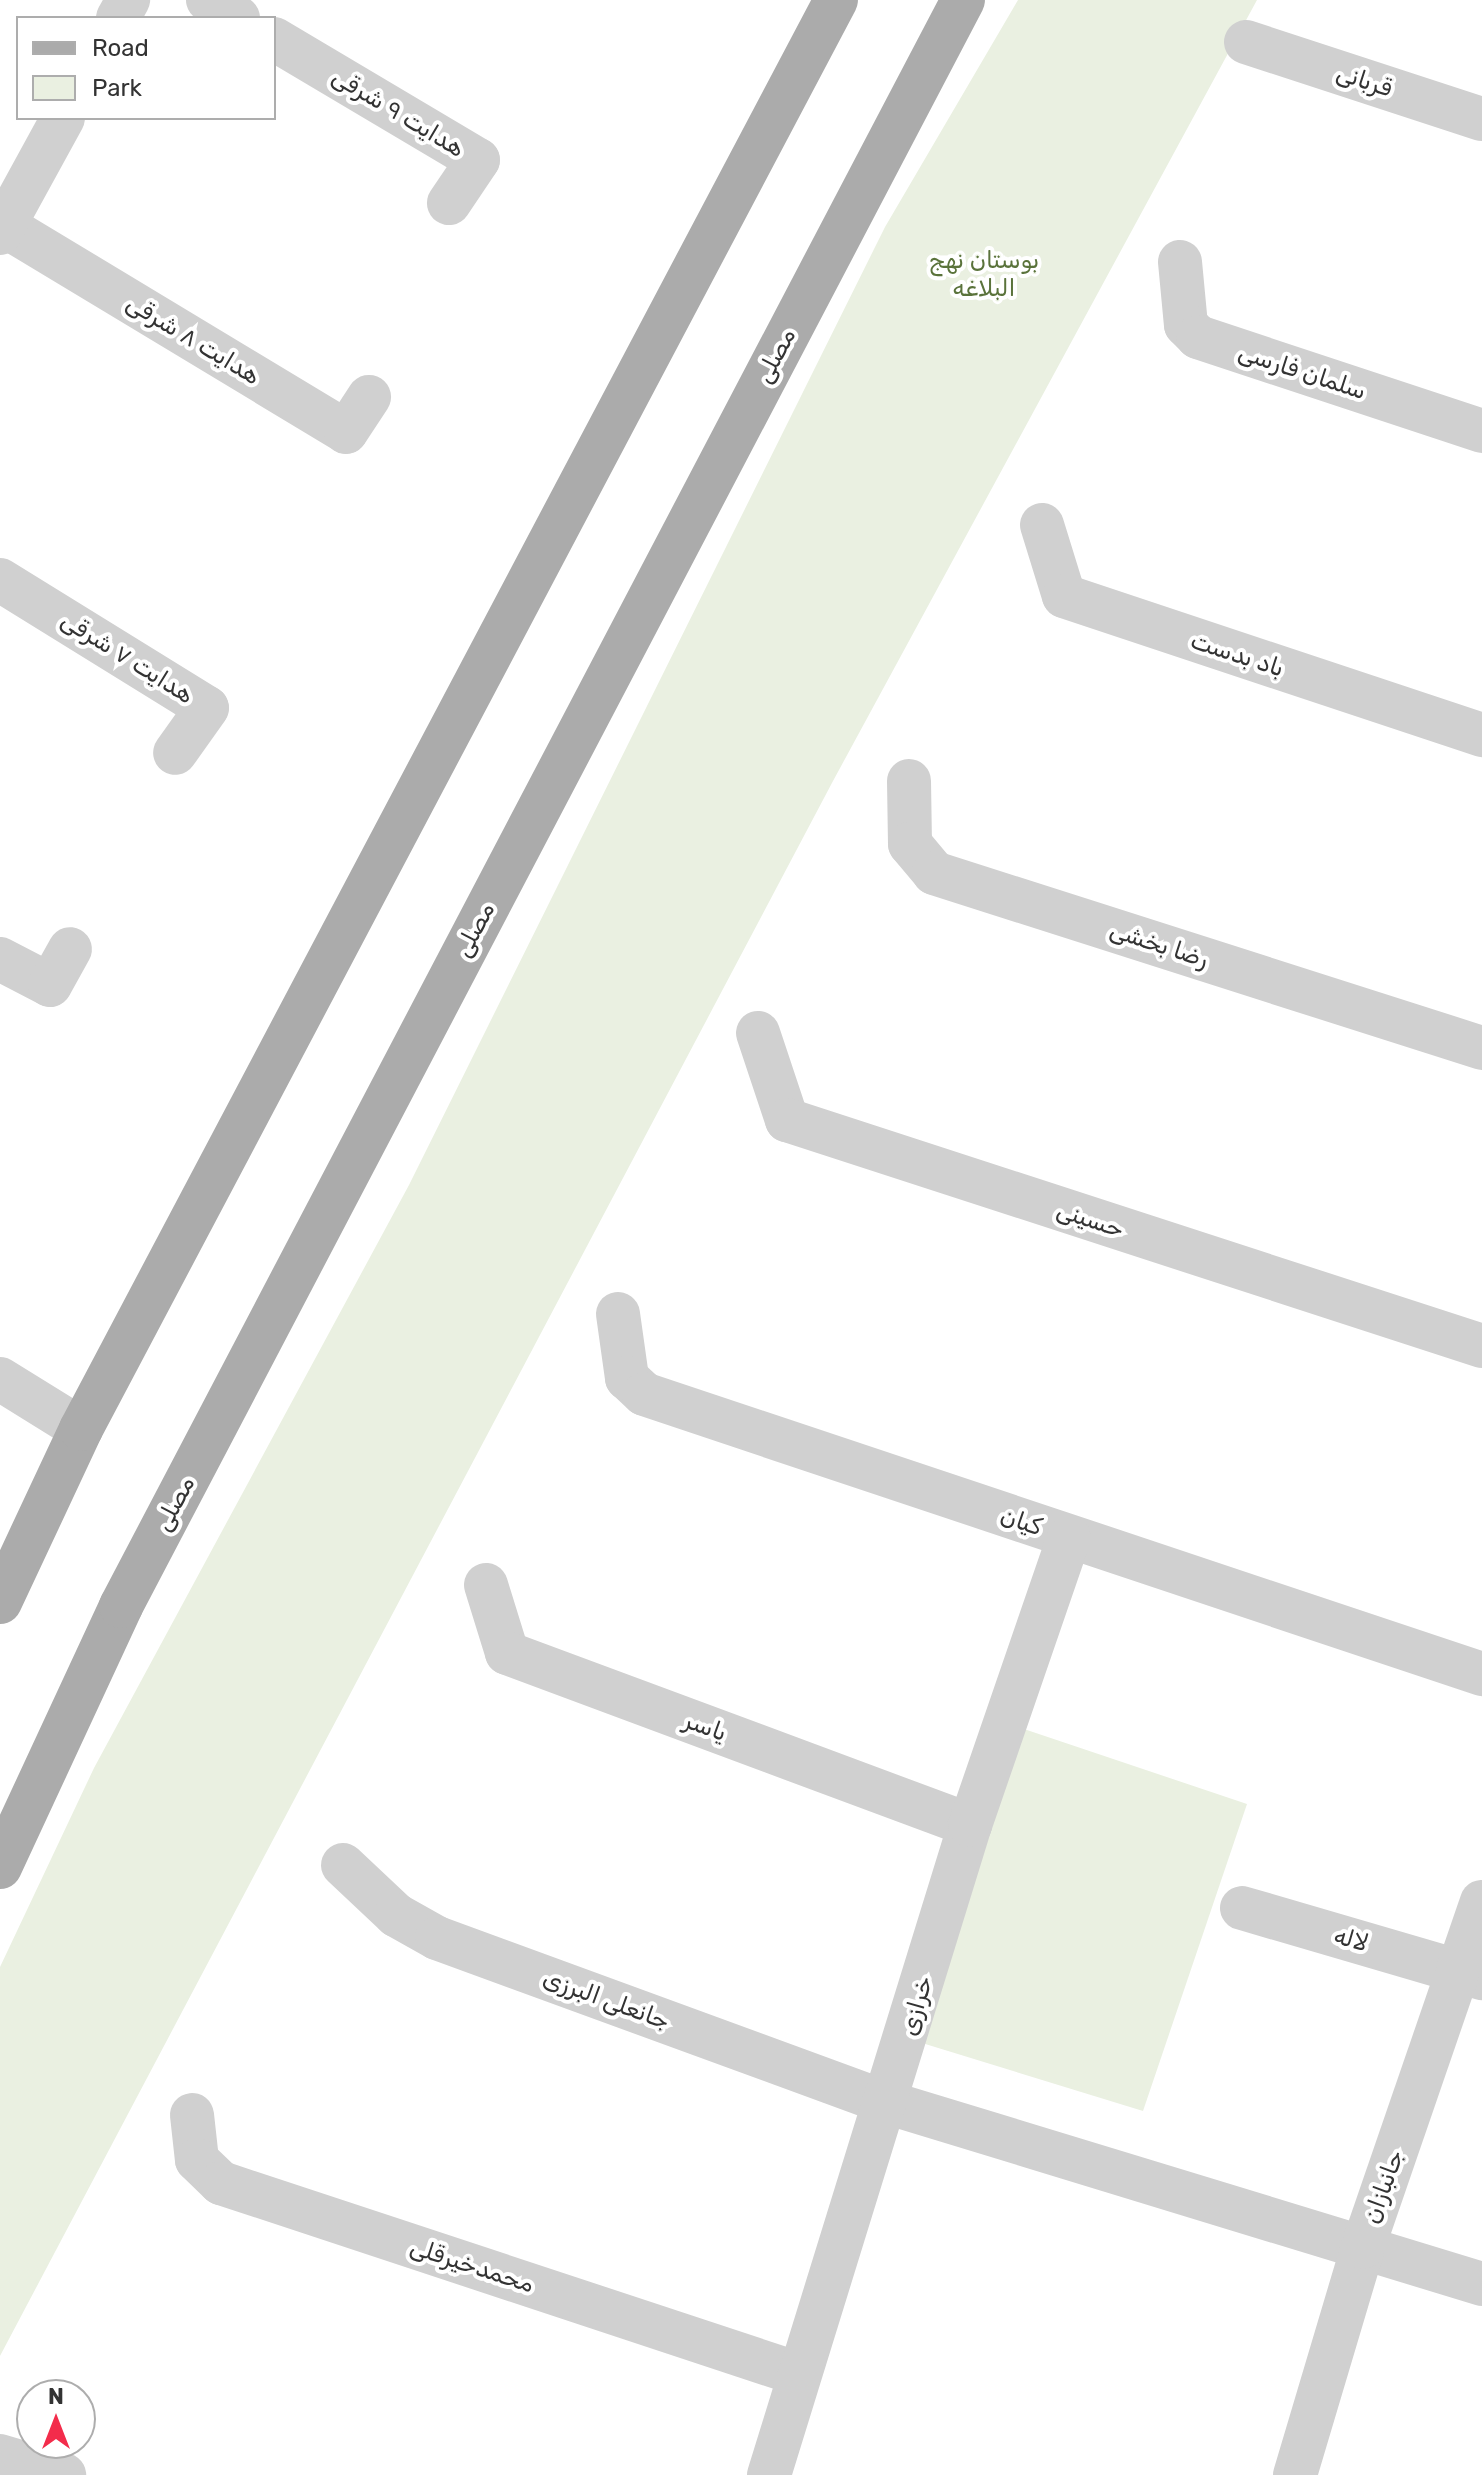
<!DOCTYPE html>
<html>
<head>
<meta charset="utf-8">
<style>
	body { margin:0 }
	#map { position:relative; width:1482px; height:2475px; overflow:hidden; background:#fff; font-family:Rubik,"Noto Naskh Arabic",sans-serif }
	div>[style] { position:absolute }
	.green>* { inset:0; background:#eaf0e1 }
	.minor>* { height:44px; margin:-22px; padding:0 22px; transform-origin:22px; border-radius:22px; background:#d0d0d0 }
	.major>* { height:44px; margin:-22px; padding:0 22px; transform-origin:22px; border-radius:22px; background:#ababab }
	span { translate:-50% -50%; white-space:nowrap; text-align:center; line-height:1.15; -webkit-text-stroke:8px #fff; paint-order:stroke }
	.street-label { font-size:24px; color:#333 }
	.park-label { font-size:24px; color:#5a733b }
	.legend { position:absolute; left:16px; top:16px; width:260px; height:104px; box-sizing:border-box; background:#fff; border:2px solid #adadad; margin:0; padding:10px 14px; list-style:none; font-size:24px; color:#333 }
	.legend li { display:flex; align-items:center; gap:16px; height:40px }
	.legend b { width:40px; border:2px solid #adadad }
	.north { position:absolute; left:16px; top:2379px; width:80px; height:80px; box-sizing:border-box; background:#fff; border:2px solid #adadad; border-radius:50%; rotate:0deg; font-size:22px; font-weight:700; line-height:32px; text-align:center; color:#333 }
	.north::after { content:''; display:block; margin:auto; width:28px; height:36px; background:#f32c4b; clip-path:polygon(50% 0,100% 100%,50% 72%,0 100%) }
</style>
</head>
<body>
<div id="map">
	<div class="green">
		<div style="clip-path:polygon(1018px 0,1257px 0,833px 781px,0 2356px,0 1967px,94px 1768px,409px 1185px,885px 227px)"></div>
		<div style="clip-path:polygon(1021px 1728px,1247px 1804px,1143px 2111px,922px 2043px)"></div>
	</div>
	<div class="minor">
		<div style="left:208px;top:0;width:35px;rotate:31deg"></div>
		<div style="left:118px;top:18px;width:21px;rotate:-61deg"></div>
		<div style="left:274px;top:39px;width:237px;rotate:30.7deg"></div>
		<div style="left:478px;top:160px;width:52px;rotate:124deg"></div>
		<div style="left:1246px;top:42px;width:248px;rotate:18.1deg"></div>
		<div style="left:0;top:223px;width:404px;rotate:31.1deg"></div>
		<div style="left:346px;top:432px;width:42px;rotate:-56.7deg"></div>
		<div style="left:0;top:233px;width:131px;rotate:-61.3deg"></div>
		<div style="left:1180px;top:262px;width:63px;rotate:84.6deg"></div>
		<div style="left:1186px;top:325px;width:17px;rotate:45deg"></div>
		<div style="left:1198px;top:337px;width:299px;rotate:18.3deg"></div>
		<div style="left:1042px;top:525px;width:74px;rotate:72.8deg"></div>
		<div style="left:1064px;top:596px;width:441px;rotate:18.4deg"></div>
		<div style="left:0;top:580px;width:243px;rotate:31.7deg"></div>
		<div style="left:207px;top:708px;width:55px;rotate:125.4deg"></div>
		<div style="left:909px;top:781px;width:63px;rotate:89.1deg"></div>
		<div style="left:910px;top:844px;width:38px;rotate:50deg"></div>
		<div style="left:934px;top:873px;width:575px;rotate:17.71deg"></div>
		<div style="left:0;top:959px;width:56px;rotate:27.5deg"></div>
		<div style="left:50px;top:985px;width:41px;rotate:-60.9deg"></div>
		<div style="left:758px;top:1033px;width:92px;rotate:71.6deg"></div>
		<div style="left:787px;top:1120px;width:731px;rotate:18.01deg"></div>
		<div style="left:618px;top:1314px;width:65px;rotate:82deg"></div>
		<div style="left:627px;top:1378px;width:23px;rotate:43deg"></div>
		<div style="left:644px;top:1394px;width:884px;rotate:18.48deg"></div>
		<div style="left:0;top:1379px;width:95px;rotate:31.7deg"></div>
		<div style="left:486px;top:1585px;width:71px;rotate:72.8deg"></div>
		<div style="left:507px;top:1653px;width:494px;rotate:20.4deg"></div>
		<div style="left:343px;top:1865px;width:73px;rotate:43.3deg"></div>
		<div style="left:396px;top:1915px;width:47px;rotate:29.3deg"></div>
		<div style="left:437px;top:1938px;width:481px;rotate:20.1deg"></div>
		<div style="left:889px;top:2103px;width:620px;rotate:16.97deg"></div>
		<div style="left:1242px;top:1908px;width:250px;rotate:16.3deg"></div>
		<div style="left:192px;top:2115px;width:45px;rotate:83.7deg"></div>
		<div style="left:197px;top:2160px;width:33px;rotate:44deg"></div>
		<div style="left:221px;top:2183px;width:609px;rotate:18.29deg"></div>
		<div style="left:0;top:2456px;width:67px;rotate:16.5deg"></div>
		<div style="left:769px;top:2475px;width:680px;rotate:-72.82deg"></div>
		<div style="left:970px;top:1825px;width:304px;rotate:-71deg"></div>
		<div style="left:1295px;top:2475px;width:238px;rotate:-73.4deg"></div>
		<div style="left:1363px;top:2247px;width:365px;rotate:-71deg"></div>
	</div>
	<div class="major">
		<div style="left:0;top:1602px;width:191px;rotate:-64.9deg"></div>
		<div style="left:81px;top:1429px;width:1616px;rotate:-62.15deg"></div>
		<div style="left:0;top:1867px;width:288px;rotate:-65.1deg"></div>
		<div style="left:121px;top:1606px;width:1813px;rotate:-62.33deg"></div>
	</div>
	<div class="street-label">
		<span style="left:1364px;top:81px;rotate:18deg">قربانی</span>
		<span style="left:398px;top:113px;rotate:31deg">هدایت ۹ شرقی</span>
		<span style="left:193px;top:340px;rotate:31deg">هدایت ۸ شرقی</span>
		<span style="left:776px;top:356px;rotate:-62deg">مصلی</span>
		<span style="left:1302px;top:372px;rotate:18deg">سلمان فارسی</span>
		<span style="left:1237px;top:655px;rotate:18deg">باد بدست</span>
		<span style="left:127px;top:658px;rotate:32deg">هدایت ۷ شرقی</span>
		<span style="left:475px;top:930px;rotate:-62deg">مصلی</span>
		<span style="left:1159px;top:945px;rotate:18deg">رضا بخشی</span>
		<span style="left:1090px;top:1220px;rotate:18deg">حسینی</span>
		<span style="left:175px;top:1504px;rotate:-62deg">مصلی</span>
		<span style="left:1021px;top:1522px;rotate:19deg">کیان</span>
		<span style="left:705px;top:1727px;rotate:20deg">یاسر</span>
		<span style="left:1351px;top:1940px;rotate:16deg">لاله</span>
		<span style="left:606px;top:2000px;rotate:20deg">جانعلی البرزی</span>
		<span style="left:917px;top:2006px;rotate:-74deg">خرازی</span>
		<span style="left:1384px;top:2187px;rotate:-70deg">جانبازان</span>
		<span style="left:472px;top:2266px;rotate:18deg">محمدخیرقلی</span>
	</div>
	<div class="park-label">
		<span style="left:984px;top:275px">بوستان نهج<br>البلاغه</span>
	</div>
	<ul class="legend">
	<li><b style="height:10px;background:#ababab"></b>Road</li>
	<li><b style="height:22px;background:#eaf0e1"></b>Park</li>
	</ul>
	<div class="north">N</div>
</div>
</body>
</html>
